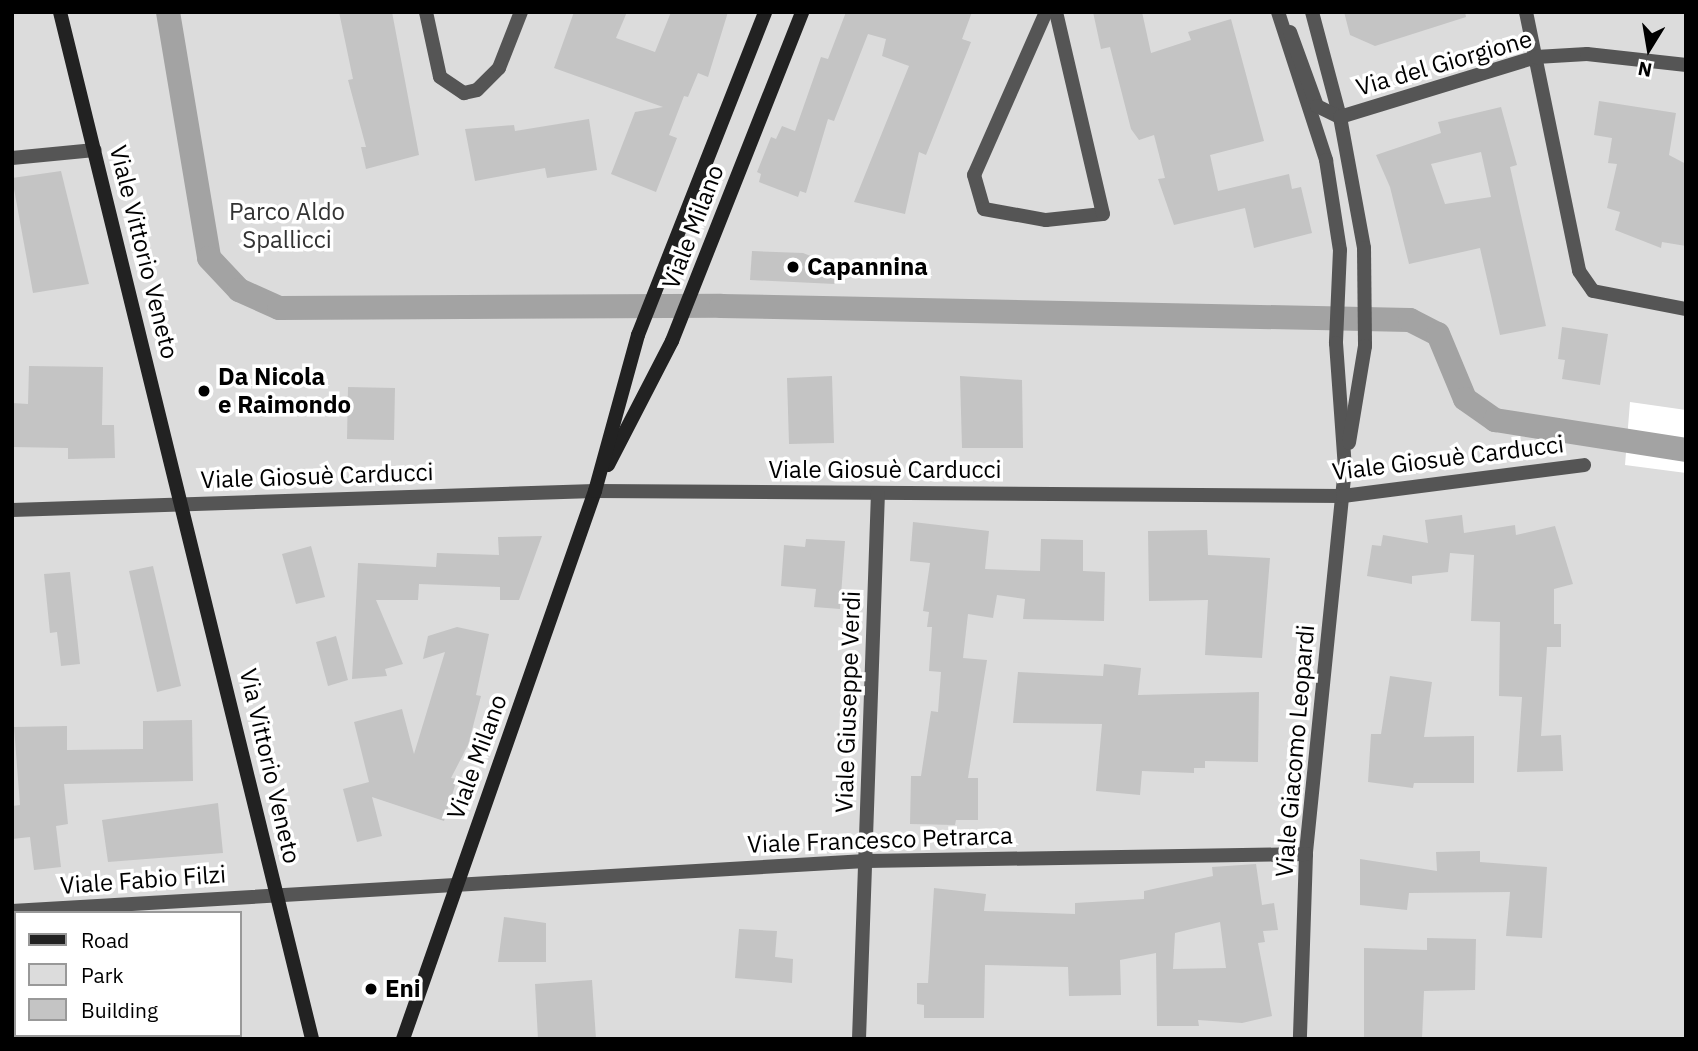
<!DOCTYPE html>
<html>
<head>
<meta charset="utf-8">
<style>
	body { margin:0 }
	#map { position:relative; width:1698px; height:1051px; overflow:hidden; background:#fff; font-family:"IBM Plex Sans",sans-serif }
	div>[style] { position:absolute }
	.green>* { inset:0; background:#dcdcdc }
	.canal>* { height:24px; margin:-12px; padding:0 12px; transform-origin:12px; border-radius:12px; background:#a3a3a3 }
	.building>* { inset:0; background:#c4c4c4 }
	.street>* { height:14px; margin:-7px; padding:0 7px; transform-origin:7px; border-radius:7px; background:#555 }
	.secondary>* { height:14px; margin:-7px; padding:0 7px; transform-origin:7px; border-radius:7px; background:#222 }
	.dots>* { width:19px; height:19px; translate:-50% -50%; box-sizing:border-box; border:4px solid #fff; border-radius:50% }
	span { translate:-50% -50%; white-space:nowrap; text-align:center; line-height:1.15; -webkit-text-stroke:7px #fff; paint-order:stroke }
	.street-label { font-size:24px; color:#000 }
	.park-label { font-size:24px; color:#333 }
	.poi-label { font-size:24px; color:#000; font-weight:700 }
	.left { translate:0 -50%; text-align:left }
	.frame { position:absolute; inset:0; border:14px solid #000; pointer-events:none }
	.legend { position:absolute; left:14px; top:911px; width:228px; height:126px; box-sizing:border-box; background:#fff; border:2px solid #999; margin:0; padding:9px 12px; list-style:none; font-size:21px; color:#000 }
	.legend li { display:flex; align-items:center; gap:14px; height:35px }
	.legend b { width:35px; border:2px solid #999 }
	.north { position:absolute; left:1614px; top:14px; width:70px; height:70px; -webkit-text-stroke:5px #fff; paint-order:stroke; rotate:191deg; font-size:19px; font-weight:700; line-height:28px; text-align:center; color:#000 }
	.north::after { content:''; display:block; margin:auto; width:24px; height:32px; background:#000; clip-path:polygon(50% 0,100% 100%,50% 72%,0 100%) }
</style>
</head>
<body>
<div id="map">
	<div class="green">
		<div style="clip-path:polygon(evenodd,12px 12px,1686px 12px,1686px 410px,1630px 402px,1625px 465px,1686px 473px,1686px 1039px,12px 1039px,12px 12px,16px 913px,240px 913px,240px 1035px,16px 1035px,16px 913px)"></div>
	</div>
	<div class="canal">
		<div style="left:168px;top:12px;width:249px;rotate:80.5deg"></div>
		<div style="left:209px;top:258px;width:44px;rotate:46.8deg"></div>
		<div style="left:239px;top:290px;width:44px;rotate:24.2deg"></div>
		<div style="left:279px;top:308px;width:442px;rotate:-0.3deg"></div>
		<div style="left:721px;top:306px;width:689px;rotate:1.16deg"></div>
		<div style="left:1410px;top:320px;width:31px;rotate:27deg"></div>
		<div style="left:1438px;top:334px;width:70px;rotate:67.4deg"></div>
		<div style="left:1465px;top:399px;width:37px;rotate:35deg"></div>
		<div style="left:1495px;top:420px;width:193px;rotate:8.9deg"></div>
	</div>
	<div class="building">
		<div style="clip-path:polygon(339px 12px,392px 12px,419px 155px,366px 169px,361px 147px,366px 147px,348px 80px,353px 79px)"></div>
		<div style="clip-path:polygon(574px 12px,627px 12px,616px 38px,655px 52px,671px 12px,728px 12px,708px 77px,698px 73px,688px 97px,684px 96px,669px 135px,677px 138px,656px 192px,611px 174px,635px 112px,663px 107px,554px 68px)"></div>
		<div style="clip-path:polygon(846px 12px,972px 12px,962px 39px,971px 42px,926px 155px,919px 152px,905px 214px,854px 202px,909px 66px,882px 56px,886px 39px,868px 34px,834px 121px,828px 119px,806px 193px,800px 191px,798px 197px,759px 182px,761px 174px,757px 172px,771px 137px,776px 139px,782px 126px,795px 131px,821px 57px,828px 59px)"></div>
		<div style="clip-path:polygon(1093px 12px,1142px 12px,1151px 53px,1191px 40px,1188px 32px,1231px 19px,1264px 141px,1210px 155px,1218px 191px,1289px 174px,1292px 189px,1301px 187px,1312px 233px,1254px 248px,1245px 208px,1174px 225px,1158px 179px,1165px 178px,1154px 135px,1139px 140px,1131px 129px,1110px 47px,1101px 49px)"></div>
		<div style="clip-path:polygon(1344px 12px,1465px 12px,1466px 17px,1375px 46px,1350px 35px)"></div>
		<div style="clip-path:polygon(1599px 101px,1676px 113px,1669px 155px,1686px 164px,1686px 246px,1662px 242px,1661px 248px,1615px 230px,1620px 212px,1607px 208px,1617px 164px,1608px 163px,1612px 138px,1594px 135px)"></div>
		<div style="clip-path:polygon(evenodd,1501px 107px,1517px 165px,1510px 167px,1546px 326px,1500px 335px,1480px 248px,1409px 264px,1390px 187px,1376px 155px,1441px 133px,1438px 122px,1501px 107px,1481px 152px,1491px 197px,1445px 204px,1431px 164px,1481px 152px)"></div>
		<div style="clip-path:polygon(589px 119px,597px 170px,547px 178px,545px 168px,475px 181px,465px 129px,514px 125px,515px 131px)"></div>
		<div style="clip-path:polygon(61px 171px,89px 284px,33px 293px,12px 178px)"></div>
		<div style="clip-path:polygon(752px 251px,803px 253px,836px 266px,835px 284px,750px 280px)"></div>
		<div style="clip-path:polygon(1562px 327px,1608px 334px,1600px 385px,1562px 379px,1565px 360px,1558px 359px)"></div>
		<div style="clip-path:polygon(29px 366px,103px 367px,102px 425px,114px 425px,115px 458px,68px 459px,68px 448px,12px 447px,12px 403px,28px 404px)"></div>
		<div style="clip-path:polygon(832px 376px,834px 443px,789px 444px,787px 378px)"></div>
		<div style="clip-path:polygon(960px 376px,1022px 380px,1023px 448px,962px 448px)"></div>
		<div style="clip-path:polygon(348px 387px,395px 388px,394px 440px,347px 439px)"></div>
		<div style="clip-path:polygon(1462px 515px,1464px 533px,1515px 525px,1516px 535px,1555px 526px,1573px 584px,1554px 589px,1554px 624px,1561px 624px,1561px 647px,1547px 647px,1541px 736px,1561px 735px,1563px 771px,1517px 772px,1522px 697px,1499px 696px,1500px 622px,1471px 621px,1474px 555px,1450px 553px,1448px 572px,1412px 576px,1412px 584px,1367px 576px,1372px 545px,1381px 546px,1383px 535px,1428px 543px,1425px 520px)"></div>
		<div style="clip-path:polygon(913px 522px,989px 531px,985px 569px,1040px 571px,1041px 539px,1083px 540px,1083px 571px,1105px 572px,1104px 621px,1023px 619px,1025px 599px,997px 595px,993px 618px,968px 614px,963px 658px,987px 660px,968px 778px,978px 778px,978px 820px,956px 820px,955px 825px,910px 824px,911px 776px,921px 776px,931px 711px,938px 712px,941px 672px,929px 671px,932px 627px,927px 627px,929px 612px,923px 611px,930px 563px,910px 561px)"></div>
		<div style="clip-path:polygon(1207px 530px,1208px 555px,1270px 558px,1262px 658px,1205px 655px,1208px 600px,1149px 601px,1148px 531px)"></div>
		<div style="clip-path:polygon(542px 536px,519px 600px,500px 600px,500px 587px,419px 584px,418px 600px,376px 600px,403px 664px,385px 669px,387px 676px,352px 679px,358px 563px,436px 567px,437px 553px,499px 555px,498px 537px)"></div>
		<div style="clip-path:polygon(806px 539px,845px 541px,840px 609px,814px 607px,816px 589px,781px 586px,784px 545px,805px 547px)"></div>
		<div style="clip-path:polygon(311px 546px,325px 597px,296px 604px,282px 554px)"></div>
		<div style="clip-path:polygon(153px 566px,181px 686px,157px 692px,129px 571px)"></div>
		<div style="clip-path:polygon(70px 572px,80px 664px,61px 666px,57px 632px,50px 633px,44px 574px)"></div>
		<div style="clip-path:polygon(457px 627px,489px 634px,476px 695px,481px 696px,468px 745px,451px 778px,457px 779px,444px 821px,372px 797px,382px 836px,357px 842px,343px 789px,369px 782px,354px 722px,402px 709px,414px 754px,445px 652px,423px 659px,428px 636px)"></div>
		<div style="clip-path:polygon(336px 636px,348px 680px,328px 686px,316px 642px)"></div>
		<div style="clip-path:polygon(1104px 664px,1141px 668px,1138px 695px,1259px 692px,1258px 762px,1205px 761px,1205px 768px,1194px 768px,1194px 773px,1142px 771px,1140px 795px,1096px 791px,1102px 724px,1013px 723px,1018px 672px,1103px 676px)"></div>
		<div style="clip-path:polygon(1390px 676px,1432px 682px,1424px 737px,1474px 736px,1474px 783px,1414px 783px,1413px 788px,1368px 782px,1371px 734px,1381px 734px)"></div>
		<div style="clip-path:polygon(192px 720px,193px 781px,64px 784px,68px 824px,56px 826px,61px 867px,34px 870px,30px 837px,12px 839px,12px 806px,20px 805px,14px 727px,67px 726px,67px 750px,143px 749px,143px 721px)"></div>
		<div style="clip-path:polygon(218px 803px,223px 853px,108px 862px,102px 820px)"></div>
		<div style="clip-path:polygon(1480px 851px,1480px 862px,1547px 867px,1542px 938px,1506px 936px,1510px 892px,1409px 893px,1407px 910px,1360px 905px,1360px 859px,1437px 871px,1436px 852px)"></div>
		<div style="clip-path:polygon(evenodd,1256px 864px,1262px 905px,1274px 903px,1278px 930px,1263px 931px,1265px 942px,1258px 943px,1272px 1016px,1242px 1023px,1198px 1020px,1199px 1026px,1157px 1026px,1156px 953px,1120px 960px,1121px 995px,1069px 996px,1068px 967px,985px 965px,984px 1018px,924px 1018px,924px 1005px,917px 1004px,917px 983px,928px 983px,934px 888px,986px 894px,984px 911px,1075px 914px,1075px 903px,1144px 899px,1144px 891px,1213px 876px,1212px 867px,1256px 864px,1220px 922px,1226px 968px,1173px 969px,1175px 933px,1220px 922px)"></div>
		<div style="clip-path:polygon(504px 917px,546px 923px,546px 962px,498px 962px)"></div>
		<div style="clip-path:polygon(739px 929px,777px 931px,775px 957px,793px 959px,792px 983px,735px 978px)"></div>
		<div style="clip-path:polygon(1427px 938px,1476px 939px,1475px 990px,1424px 991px,1422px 1039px,1364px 1039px,1364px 948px,1427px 950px)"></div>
		<div style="clip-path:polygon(592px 980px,596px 1039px,538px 1039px,535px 984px)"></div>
	</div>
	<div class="street">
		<div style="left:426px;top:12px;width:66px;rotate:77.8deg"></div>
		<div style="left:440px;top:77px;width:29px;rotate:34deg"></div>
		<div style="left:464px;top:93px;width:13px;rotate:-13deg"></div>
		<div style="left:477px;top:90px;width:31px;rotate:-45deg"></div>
		<div style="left:499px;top:68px;width:60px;rotate:-68.6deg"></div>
		<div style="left:1046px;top:12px;width:178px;rotate:113.8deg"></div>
		<div style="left:974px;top:175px;width:35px;rotate:74deg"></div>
		<div style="left:984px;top:209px;width:63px;rotate:10.1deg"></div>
		<div style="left:1046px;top:220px;width:57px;rotate:-6deg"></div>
		<div style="left:1103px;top:214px;width:207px;rotate:-103.1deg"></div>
		<div style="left:1278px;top:12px;width:156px;rotate:72deg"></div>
		<div style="left:1326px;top:160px;width:91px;rotate:81.2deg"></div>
		<div style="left:1340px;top:250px;width:93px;rotate:92.5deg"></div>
		<div style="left:1336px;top:343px;width:125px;rotate:85.9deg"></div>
		<div style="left:1345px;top:468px;width:388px;rotate:95.8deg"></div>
		<div style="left:1306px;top:854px;width:185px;rotate:91.9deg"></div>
		<div style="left:1312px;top:12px;width:109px;rotate:75.1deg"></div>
		<div style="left:1340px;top:117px;width:133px;rotate:79.6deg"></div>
		<div style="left:1364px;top:248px;width:98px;rotate:89.4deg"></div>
		<div style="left:1365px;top:346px;width:98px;rotate:99.4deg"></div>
		<div style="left:1526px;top:12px;width:264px;rotate:78.4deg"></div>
		<div style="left:1579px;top:271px;width:24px;rotate:55deg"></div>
		<div style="left:1593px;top:291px;width:95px;rotate:11deg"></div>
		<div style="left:1290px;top:32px;width:79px;rotate:70deg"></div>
		<div style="left:1317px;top:106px;width:25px;rotate:26deg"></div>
		<div style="left:1340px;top:117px;width:205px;rotate:-17deg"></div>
		<div style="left:1536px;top:57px;width:51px;rotate:-3.4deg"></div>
		<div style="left:1587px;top:54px;width:100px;rotate:6.3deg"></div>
		<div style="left:12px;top:158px;width:83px;rotate:-5.5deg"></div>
		<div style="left:12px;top:510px;width:583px;rotate:-1.87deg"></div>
		<div style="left:595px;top:491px;width:748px;rotate:0.38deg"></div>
		<div style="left:1343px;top:496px;width:243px;rotate:-7.3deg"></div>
		<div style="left:12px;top:911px;width:855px;rotate:-3.35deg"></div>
		<div style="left:866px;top:861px;width:440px;rotate:-0.9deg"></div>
		<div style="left:859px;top:1039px;width:546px;rotate:-88.01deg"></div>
	</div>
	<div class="secondary">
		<div style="left:60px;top:12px;width:1057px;rotate:76.21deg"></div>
		<div style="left:608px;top:465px;width:140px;rotate:-62.7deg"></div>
		<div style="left:672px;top:341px;width:354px;rotate:-68.4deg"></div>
		<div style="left:403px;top:1039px;width:581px;rotate:-70.69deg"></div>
		<div style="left:595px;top:491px;width:162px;rotate:-74.6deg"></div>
		<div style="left:638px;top:335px;width:347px;rotate:-68.5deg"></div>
	</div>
	<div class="dots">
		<div style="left:793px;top:267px;background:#000"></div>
		<div style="left:204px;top:391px;background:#000"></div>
		<div style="left:371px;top:989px;background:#000"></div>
	</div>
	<div class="street-label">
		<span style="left:1444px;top:63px;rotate:-16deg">Via del Giorgione</span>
		<span style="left:693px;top:227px;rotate:-69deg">Viale Milano</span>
		<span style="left:144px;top:252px;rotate:76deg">Viale Vittorio Veneto</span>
		<span style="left:1448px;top:458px;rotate:-7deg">Viale Giosuè Carducci</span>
		<span style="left:885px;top:470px">Viale Giosuè Carducci</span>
		<span style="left:317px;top:476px;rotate:-2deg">Viale Giosuè Carducci</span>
		<span style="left:848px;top:702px;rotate:-88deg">Viale Giuseppe Verdi</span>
		<span style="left:1295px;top:751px;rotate:-85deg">Viale Giacomo Leopardi</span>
		<span style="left:477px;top:757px;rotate:-70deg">Viale Milano</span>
		<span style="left:270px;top:766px;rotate:77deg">Via Vittorio Veneto</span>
		<span style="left:880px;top:840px;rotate:-2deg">Viale Francesco Petrarca</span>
		<span style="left:143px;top:880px;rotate:-4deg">Viale Fabio Filzi</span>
	</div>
	<div class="park-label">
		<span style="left:287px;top:226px">Parco Aldo<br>Spallicci</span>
	</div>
	<div class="poi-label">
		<span class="left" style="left:807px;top:267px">Capannina</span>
		<span class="left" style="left:218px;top:391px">Da Nicola<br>e Raimondo</span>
		<span class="left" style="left:385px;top:989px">Eni</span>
	</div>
	<div class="frame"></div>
	<ul class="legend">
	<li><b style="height:9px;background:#222"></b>Road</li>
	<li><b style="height:19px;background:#dcdcdc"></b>Park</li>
	<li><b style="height:19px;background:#c4c4c4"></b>Building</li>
	</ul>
	<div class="north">N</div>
</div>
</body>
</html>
